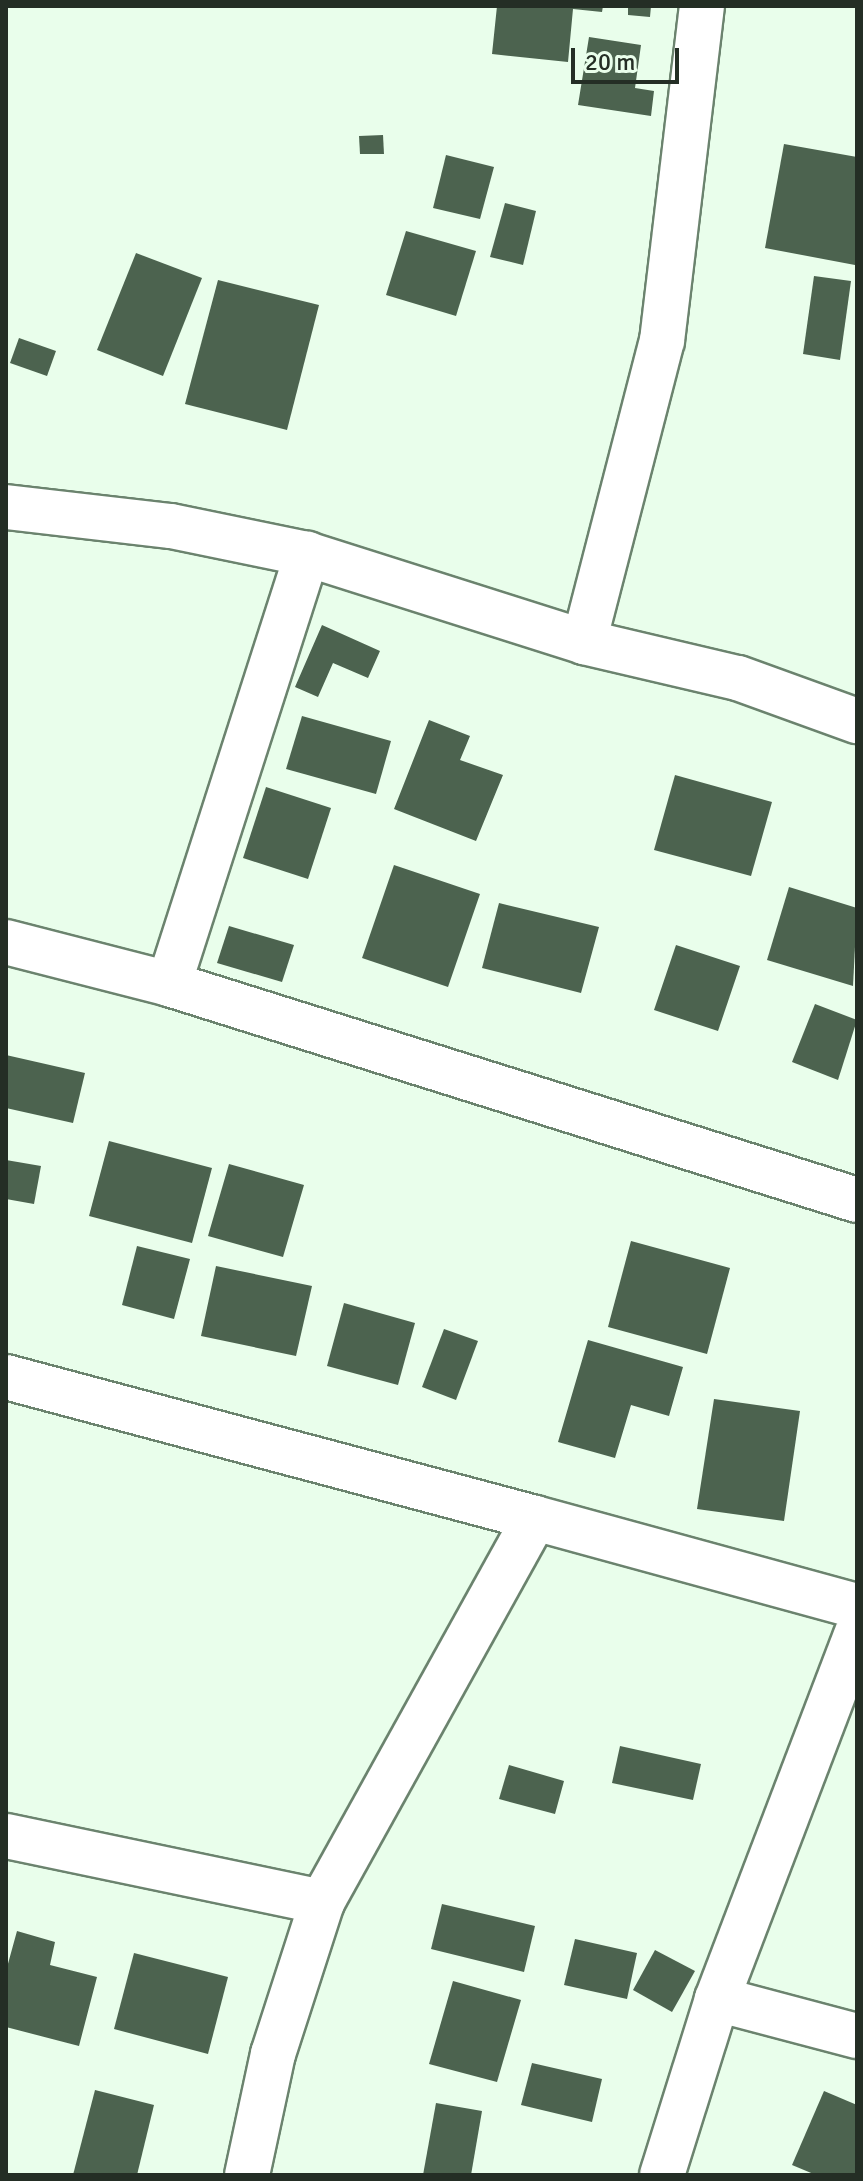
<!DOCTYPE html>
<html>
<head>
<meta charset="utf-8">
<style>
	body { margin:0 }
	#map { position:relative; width:863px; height:2181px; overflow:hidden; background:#e9feeb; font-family:Signika,sans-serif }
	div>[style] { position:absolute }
	.building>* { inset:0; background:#4c634f }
	.roads { filter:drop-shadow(2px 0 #6b836e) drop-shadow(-2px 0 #6b836e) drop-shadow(0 2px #6b836e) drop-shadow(0 -2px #6b836e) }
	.street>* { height:44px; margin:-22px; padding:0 22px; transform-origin:22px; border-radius:22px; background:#fff }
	span { translate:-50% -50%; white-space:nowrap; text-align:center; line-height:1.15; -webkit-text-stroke:8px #e9feeb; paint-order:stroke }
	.frame { position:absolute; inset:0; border:8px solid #242e25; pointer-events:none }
	.scale { position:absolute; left:571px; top:48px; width:108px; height:36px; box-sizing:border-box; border:4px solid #242e25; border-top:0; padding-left:10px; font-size:24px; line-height:28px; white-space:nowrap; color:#242e25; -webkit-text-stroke:6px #e9feeb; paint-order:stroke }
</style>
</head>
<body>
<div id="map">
	<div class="building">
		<div style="clip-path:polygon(497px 6px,603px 6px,602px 12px,573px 9px,568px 62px,492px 54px)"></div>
		<div style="clip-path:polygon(628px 6px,651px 6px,650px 17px,628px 15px)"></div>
		<div style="clip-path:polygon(589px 37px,641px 45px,635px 88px,654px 91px,651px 116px,578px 105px)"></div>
		<div style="clip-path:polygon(383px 135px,384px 154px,360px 154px,359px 136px)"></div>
		<div style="clip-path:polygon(784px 144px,857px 157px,855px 265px,765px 248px)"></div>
		<div style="clip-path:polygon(446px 155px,494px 167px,480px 219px,433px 208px)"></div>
		<div style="clip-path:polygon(505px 203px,536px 211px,523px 265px,490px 257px)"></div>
		<div style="clip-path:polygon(406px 231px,476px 251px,456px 316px,386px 295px)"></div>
		<div style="clip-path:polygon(136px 253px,202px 278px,163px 376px,97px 350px)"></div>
		<div style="clip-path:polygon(814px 276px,851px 281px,840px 360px,803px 354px)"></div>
		<div style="clip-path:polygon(218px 280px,319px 305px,287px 430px,185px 404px)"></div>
		<div style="clip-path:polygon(19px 338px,56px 351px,47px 376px,10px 363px)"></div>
		<div style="clip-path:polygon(322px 625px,380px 651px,368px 678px,333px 663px,318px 697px,295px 687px)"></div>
		<div style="clip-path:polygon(302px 716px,391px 741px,376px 794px,286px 769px)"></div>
		<div style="clip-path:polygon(429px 720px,470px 736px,460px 760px,503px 775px,476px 841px,394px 809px)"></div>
		<div style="clip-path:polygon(675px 775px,772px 802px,751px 876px,654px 850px)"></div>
		<div style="clip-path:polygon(266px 787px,331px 808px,308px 879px,243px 858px)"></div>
		<div style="clip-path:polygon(394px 865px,480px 894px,448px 987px,362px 958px)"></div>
		<div style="clip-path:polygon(789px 887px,857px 908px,853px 986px,767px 960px)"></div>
		<div style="clip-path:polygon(499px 903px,599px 927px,581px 993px,482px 968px)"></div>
		<div style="clip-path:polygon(229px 926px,294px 945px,282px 982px,217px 963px)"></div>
		<div style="clip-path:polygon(676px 945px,740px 966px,718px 1031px,654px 1010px)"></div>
		<div style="clip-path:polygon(815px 1004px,857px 1020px,838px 1080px,792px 1062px)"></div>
		<div style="clip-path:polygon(6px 1055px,85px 1073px,73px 1123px,6px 1108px)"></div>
		<div style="clip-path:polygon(109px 1141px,212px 1168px,192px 1243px,89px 1216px)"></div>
		<div style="clip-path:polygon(6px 1160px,41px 1166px,34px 1204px,6px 1199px)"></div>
		<div style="clip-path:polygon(229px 1164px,304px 1185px,283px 1257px,208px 1236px)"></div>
		<div style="clip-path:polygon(631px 1241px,730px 1268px,707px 1354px,608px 1327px)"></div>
		<div style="clip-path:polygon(137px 1246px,190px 1259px,174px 1319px,122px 1305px)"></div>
		<div style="clip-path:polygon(216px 1266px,312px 1286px,296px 1356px,201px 1336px)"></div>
		<div style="clip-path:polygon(344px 1303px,415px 1323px,398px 1385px,327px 1366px)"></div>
		<div style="clip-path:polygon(444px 1329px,478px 1341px,456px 1400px,422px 1387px)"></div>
		<div style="clip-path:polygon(588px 1340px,683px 1367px,669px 1416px,631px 1405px,615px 1458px,558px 1442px)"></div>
		<div style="clip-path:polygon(714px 1399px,800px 1411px,784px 1521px,697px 1509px)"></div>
		<div style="clip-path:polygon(620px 1746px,701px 1764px,693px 1800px,612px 1783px)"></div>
		<div style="clip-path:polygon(509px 1765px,564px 1781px,555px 1814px,499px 1799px)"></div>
		<div style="clip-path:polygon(442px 1904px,535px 1926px,524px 1972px,431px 1949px)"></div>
		<div style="clip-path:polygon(17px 1931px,55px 1942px,50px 1965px,97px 1977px,79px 2046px,6px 2027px,6px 1971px)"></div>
		<div style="clip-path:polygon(575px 1939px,637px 1953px,627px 1999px,564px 1985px)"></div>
		<div style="clip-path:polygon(655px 1950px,695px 1971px,672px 2012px,633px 1990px)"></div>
		<div style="clip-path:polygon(134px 1953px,228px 1977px,208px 2054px,114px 2029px)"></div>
		<div style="clip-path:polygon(453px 1981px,521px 2000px,497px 2082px,429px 2064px)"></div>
		<div style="clip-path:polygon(532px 2063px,602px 2079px,592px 2122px,521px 2105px)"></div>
		<div style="clip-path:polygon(95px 2090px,154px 2105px,137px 2175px,73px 2175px)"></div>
		<div style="clip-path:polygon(824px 2091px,857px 2105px,857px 2175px,816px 2175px,792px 2165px)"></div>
		<div style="clip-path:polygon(436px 2103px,482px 2111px,471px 2175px,423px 2175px)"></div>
	</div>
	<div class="roads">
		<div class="street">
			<div style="left:6px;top:507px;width:166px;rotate:6.6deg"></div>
			<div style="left:171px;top:526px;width:139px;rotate:11.6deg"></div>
			<div style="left:307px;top:554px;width:291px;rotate:17.6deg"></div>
			<div style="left:584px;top:642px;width:158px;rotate:13.2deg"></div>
			<div style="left:738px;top:678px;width:127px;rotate:19.9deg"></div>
			<div style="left:584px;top:642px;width:311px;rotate:-75.5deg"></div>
			<div style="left:662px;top:341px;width:337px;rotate:-83.2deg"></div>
			<div style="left:6px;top:942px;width:168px;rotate:14.4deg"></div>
			<div style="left:169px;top:984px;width:721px;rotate:17.43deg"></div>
			<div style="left:169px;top:984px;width:452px;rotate:-72.2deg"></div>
			<div style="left:6px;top:1377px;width:547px;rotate:14.92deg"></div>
			<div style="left:6px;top:1836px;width:323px;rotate:11.8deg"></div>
			<div style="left:717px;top:1999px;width:145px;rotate:14.8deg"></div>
			<div style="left:247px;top:2175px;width:124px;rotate:-77.9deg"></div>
			<div style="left:273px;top:2054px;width:160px;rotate:-72.1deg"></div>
			<div style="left:322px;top:1902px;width:439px;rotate:-61deg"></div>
			<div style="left:535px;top:1518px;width:334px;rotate:15.3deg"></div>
			<div style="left:662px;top:2175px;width:184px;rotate:-72.6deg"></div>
			<div style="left:717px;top:1999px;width:392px;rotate:-69.1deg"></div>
		</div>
	</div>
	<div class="frame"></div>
	<div class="scale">20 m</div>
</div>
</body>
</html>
